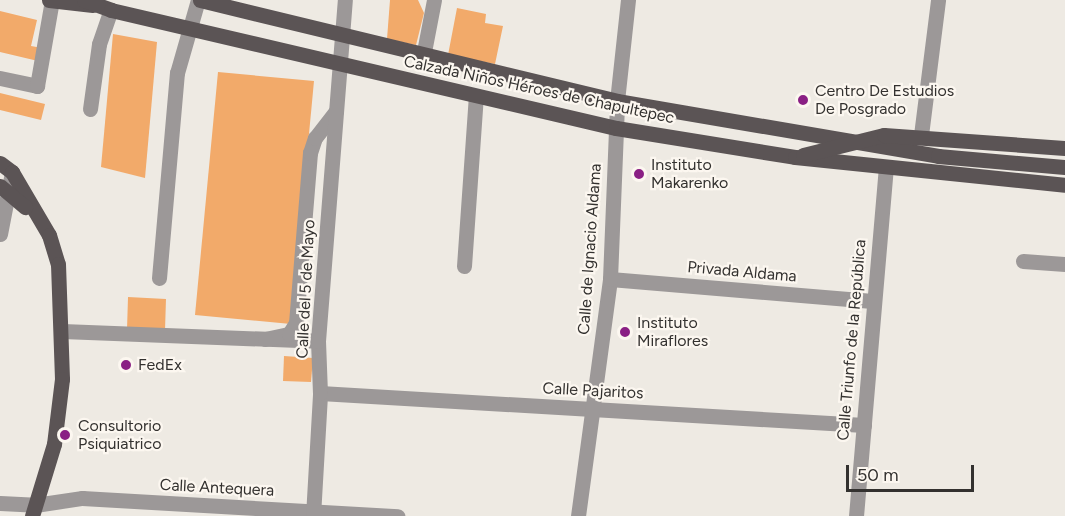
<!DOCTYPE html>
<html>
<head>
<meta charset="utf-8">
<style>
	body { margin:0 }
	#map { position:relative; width:1065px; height:516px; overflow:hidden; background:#eeeae3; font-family:Figtree,sans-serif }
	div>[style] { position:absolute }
	.building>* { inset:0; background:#f2aa6a }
	.minor>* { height:15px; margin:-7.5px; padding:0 7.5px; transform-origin:7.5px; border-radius:7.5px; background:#9c9898 }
	.major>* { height:15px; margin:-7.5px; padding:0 7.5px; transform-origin:7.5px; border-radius:7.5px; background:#5b5455 }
	.dots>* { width:16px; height:16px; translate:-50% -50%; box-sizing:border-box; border:3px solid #fcf7f0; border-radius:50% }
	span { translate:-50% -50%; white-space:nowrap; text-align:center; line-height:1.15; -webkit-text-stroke:4.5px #fcf7f0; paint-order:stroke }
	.street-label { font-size:16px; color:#33312f }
	.poi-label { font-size:16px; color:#33312f }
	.left { translate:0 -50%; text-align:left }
	.scale { position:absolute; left:846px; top:465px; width:128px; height:27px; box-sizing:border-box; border:3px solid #33312f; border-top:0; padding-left:8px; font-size:18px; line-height:21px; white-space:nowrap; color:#33312f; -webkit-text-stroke:4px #fcf7f0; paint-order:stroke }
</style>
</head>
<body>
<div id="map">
	<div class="building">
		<div style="clip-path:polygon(390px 0,418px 0,424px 13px,416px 45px,387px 39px)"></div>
		<div style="clip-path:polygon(457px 8px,486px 14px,485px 23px,503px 26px,495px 64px,448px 55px)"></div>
		<div style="clip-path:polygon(0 11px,37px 20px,31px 46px,42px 48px,38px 61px,0 52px)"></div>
		<div style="clip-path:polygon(113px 34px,157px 42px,145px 178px,101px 167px)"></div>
		<div style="clip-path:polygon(218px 72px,314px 81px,291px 324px,195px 315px)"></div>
		<div style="clip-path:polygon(0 93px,45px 104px,41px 120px,0 110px)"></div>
		<div style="clip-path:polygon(128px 297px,166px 299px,165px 330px,127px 329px)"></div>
		<div style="clip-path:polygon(284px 356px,313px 358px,311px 382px,283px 381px)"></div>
	</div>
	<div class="minor">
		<div style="left:423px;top:57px;width:58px;rotate:-79.1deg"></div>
		<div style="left:0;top:78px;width:38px;rotate:12deg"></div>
		<div style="left:37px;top:86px;width:87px;rotate:-80.1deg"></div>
		<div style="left:90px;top:109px;width:66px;rotate:-82.1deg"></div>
		<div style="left:99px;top:44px;width:36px;rotate:-71deg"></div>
		<div style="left:921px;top:135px;width:136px;rotate:-82.8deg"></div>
		<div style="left:0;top:234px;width:63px;rotate:-79deg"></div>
		<div style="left:1023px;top:261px;width:42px;rotate:4.1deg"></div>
		<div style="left:464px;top:266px;width:170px;rotate:-86deg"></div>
		<div style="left:159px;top:278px;width:206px;rotate:-85deg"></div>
		<div style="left:177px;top:73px;width:76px;rotate:-74deg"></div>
		<div style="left:610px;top:279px;width:263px;rotate:4.8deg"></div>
		<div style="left:62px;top:331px;width:256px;rotate:2.2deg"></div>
		<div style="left:265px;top:339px;width:25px;rotate:-12deg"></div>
		<div style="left:289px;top:334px;width:13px;rotate:-58deg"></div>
		<div style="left:296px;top:323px;width:171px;rotate:-85.3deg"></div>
		<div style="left:310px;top:153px;width:16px;rotate:-72deg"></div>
		<div style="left:315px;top:138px;width:34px;rotate:-52deg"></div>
		<div style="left:320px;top:393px;width:545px;rotate:3.37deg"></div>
		<div style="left:0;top:503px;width:35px;rotate:3deg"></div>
		<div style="left:35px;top:505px;width:48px;rotate:-8.5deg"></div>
		<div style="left:82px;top:498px;width:316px;rotate:3.3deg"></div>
		<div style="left:313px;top:516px;width:123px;rotate:-86.7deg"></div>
		<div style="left:320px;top:393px;width:52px;rotate:-92.2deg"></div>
		<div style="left:318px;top:341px;width:342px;rotate:-85.5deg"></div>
		<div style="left:578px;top:516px;width:239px;rotate:-82.3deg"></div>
		<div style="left:610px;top:279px;width:178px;rotate:-87.7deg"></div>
		<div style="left:617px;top:101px;width:102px;rotate:-83.8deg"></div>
		<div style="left:856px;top:516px;width:349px;rotate:-85.1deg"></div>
	</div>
	<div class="major">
		<div style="left:49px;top:0;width:44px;rotate:6.5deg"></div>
		<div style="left:84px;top:0;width:29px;rotate:20deg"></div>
		<div style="left:111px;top:10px;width:519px;rotate:13.15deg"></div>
		<div style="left:616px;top:128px;width:181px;rotate:9.2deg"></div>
		<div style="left:795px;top:157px;width:271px;rotate:5.9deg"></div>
		<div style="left:200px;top:0;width:429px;rotate:13.6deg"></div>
		<div style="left:617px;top:101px;width:326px;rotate:9.7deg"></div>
		<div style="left:938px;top:156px;width:127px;rotate:5deg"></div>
		<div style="left:803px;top:155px;width:83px;rotate:-13.9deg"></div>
		<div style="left:884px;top:135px;width:181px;rotate:4.1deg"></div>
		<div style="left:0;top:163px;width:15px;rotate:37deg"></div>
		<div style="left:12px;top:172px;width:73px;rotate:59.6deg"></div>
		<div style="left:49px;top:235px;width:30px;rotate:73deg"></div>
		<div style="left:58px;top:264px;width:115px;rotate:88deg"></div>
		<div style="left:62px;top:379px;width:65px;rotate:97deg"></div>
		<div style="left:54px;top:444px;width:75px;rotate:107deg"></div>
		<div style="left:0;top:186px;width:33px;rotate:40deg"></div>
	</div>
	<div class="dots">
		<div style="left:803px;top:100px;background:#8a1f84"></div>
		<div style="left:639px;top:174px;background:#8a1f84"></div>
		<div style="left:625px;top:332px;background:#8a1f84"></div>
		<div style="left:126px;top:365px;background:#8a1f84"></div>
		<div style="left:65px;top:435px;background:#8a1f84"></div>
	</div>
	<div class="street-label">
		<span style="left:539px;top:90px;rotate:12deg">Calzada Niños Héroes de Chapultepec</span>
		<span style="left:590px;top:249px;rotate:-86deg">Calle de Ignacio Aldama</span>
		<span style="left:742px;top:272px;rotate:5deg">Privada Aldama</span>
		<span style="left:306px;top:289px;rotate:-87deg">Calle del 5 de Mayo</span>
		<span style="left:852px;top:340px;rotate:-85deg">Calle Triunfo de la República</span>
		<span style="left:593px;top:391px;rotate:3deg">Calle Pajaritos</span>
		<span style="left:217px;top:488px;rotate:3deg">Calle Antequera</span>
	</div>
	<div class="poi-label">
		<span class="left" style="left:815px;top:100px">Centro De Estudios<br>De Posgrado</span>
		<span class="left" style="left:651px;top:174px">Instituto<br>Makarenko</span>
		<span class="left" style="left:637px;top:332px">Instituto<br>Miraflores</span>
		<span class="left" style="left:138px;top:365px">FedEx</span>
		<span class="left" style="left:78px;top:435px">Consultorio<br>Psiquiatrico</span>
	</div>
	<div class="scale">50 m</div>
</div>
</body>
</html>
